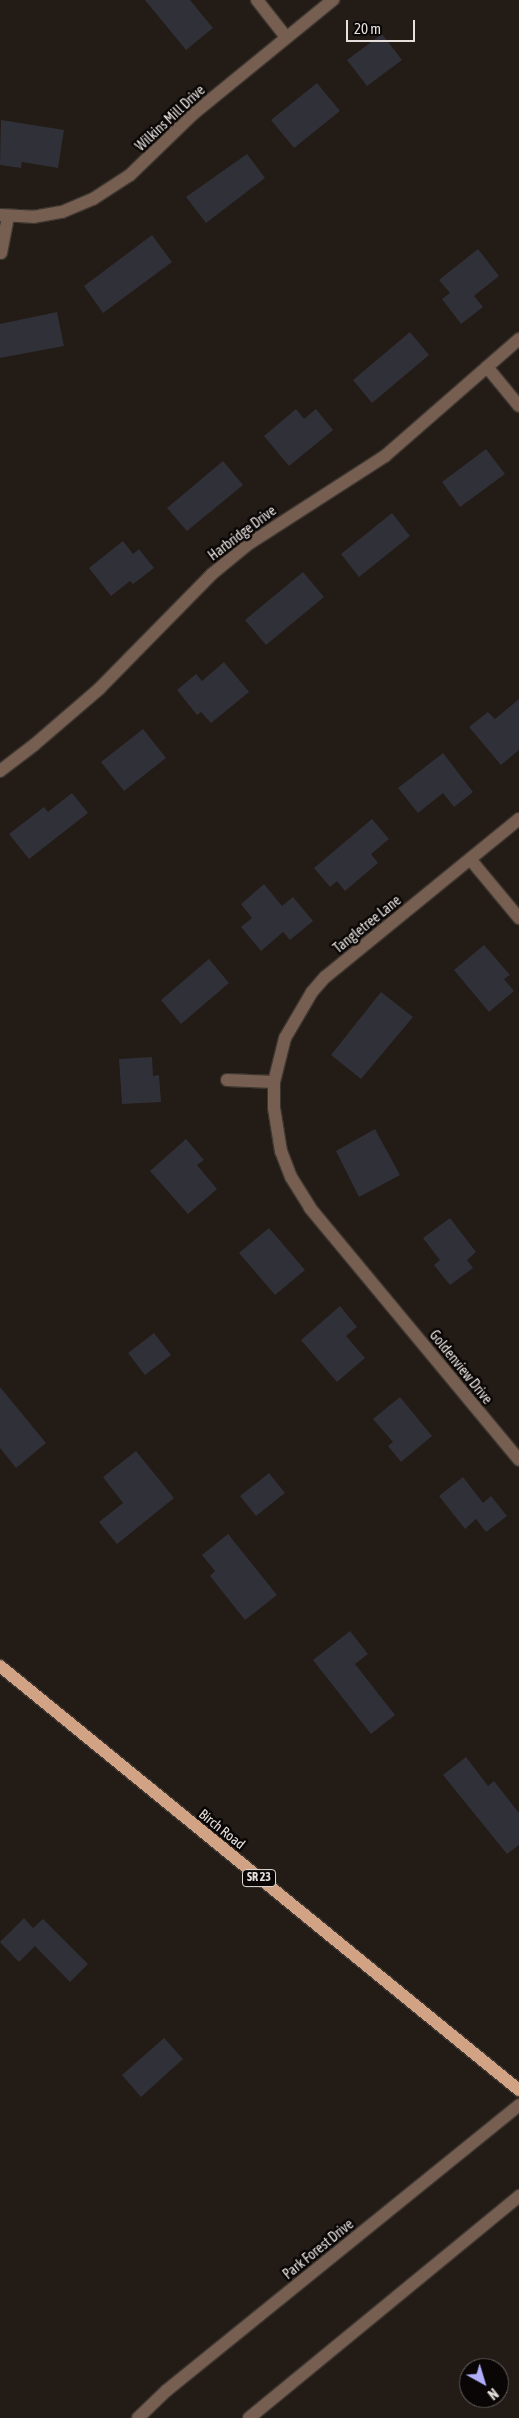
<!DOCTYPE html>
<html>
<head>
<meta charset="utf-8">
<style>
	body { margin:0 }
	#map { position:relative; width:519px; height:2418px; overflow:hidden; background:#231b15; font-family:"Asap Condensed",sans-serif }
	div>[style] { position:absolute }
	.building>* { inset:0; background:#303039 }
	.roads { filter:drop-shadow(1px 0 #3e3731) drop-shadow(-1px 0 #3e3731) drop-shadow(0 1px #3e3731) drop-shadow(0 -1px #3e3731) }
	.minor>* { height:12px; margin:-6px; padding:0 6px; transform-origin:6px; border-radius:6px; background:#765f50 }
	.major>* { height:12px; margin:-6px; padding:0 6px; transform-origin:6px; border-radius:6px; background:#d1a283 }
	span { translate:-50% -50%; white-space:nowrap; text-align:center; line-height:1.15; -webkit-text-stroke:5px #090605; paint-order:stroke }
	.shield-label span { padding:1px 4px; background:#090605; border:1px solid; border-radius:4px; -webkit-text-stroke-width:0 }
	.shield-label { font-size:12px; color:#e6e0dd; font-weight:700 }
	.street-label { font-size:14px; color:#e6e0dd }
	.north { position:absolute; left:459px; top:2358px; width:50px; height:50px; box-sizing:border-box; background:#090605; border:1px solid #615d5b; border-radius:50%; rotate:141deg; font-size:14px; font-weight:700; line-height:20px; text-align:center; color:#e6e0dd }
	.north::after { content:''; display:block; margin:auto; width:18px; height:22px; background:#afaefa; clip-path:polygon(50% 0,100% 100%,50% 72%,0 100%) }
	.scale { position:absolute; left:346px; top:20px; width:69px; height:22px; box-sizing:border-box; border:2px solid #e6e0dd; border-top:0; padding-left:6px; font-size:15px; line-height:18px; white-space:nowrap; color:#e6e0dd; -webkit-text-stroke:4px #090605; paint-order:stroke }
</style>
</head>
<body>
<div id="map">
	<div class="building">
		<div style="clip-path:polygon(145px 0,190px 0,213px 28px,186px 50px)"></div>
		<div style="clip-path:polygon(382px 34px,402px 60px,367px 86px,347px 60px)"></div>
		<div style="clip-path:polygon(317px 83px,340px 111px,294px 148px,271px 120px)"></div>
		<div style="clip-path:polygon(1px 120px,64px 130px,58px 168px,22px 162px,21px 168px,0 165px)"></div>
		<div style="clip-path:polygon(247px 154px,265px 178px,206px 223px,186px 197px)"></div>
		<div style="clip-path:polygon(152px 235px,172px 262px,103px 313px,84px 286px)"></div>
		<div style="clip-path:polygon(478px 249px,499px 276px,474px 296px,483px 307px,461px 324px,442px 299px,450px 293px,439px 280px)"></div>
		<div style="clip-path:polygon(57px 312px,64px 346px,0 358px,0 324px)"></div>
		<div style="clip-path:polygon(410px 332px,429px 355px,372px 403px,353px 380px)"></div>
		<div style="clip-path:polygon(296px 409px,304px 419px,316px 409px,333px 430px,289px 466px,264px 436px)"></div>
		<div style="clip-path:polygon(486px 449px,505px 474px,460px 507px,442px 482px)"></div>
		<div style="clip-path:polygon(223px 461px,243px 485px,187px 531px,167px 508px)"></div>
		<div style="clip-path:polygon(392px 513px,410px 536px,359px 577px,341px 554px)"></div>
		<div style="clip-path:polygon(123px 541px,133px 554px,139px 549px,154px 568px,133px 584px,130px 581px,111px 596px,89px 568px)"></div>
		<div style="clip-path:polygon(303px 572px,324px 597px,266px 645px,245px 620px)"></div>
		<div style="clip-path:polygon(224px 662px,249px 692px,211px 723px,201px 712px,197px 715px,177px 690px,196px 674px,202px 681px)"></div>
		<div style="clip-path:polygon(519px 699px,519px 750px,501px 765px,469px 727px,488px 712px,495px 719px)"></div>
		<div style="clip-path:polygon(143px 729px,166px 758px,124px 791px,101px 762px)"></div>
		<div style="clip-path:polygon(443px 753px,473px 792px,454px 807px,443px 793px,418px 813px,398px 788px)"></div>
		<div style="clip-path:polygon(72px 793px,88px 813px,29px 859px,9px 834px,44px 807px,48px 812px)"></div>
		<div style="clip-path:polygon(372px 819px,389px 839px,371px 854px,378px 863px,345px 891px,337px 881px,330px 887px,314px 868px)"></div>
		<div style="clip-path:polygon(264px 884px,282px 906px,293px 897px,313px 921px,290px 940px,283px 932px,261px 951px,241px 927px,252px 918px,241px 904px)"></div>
		<div style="clip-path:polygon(484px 945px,510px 975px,504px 979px,514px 991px,489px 1012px,454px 970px)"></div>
		<div style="clip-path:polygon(209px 959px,229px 983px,181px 1024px,161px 1000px)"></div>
		<div style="clip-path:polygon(381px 992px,413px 1017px,361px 1079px,331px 1055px)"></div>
		<div style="clip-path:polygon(152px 1057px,153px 1076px,159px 1075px,161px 1102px,122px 1104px,119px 1059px)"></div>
		<div style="clip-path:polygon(375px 1129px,400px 1175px,359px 1197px,336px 1151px)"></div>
		<div style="clip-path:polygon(186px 1139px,204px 1160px,197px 1165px,217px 1189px,188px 1214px,150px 1171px)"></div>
		<div style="clip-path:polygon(450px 1218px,476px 1252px,467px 1260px,473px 1268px,450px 1285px,434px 1265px,440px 1260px,423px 1238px)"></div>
		<div style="clip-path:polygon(269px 1228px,305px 1270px,275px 1295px,239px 1253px)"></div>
		<div style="clip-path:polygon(340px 1306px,357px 1327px,346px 1336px,365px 1358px,337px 1382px,301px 1340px)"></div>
		<div style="clip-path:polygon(154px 1333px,171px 1355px,145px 1375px,128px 1353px)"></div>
		<div style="clip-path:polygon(0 1387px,46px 1443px,16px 1468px,0 1448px)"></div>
		<div style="clip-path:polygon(400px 1397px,432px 1436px,401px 1462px,388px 1446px,393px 1442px,373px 1419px)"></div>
		<div style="clip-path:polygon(136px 1451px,174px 1498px,117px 1544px,99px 1522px,123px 1503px,103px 1477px)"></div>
		<div style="clip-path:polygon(269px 1473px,285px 1493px,256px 1516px,240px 1496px)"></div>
		<div style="clip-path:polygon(463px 1477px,483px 1503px,491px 1496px,507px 1516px,486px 1532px,476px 1519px,465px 1529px,439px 1496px)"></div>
		<div style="clip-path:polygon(228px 1534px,277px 1595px,245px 1620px,210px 1576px,215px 1571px,202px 1555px)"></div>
		<div style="clip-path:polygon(350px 1631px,368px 1654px,355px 1664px,395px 1715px,371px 1734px,313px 1660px)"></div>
		<div style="clip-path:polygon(466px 1757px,488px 1786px,494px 1781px,519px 1813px,519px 1845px,507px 1854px,443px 1775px)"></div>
		<div style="clip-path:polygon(24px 1918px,33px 1928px,43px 1919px,88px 1964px,70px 1982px,35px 1946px,19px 1962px,0 1942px)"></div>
		<div style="clip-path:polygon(164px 2038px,183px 2059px,141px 2097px,122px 2075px)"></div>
	</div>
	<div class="roads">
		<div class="minor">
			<div style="left:257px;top:0;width:47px;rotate:51.9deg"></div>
			<div style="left:0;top:215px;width:33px;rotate:3deg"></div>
			<div style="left:33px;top:217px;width:29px;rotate:-10deg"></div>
			<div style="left:62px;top:212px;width:34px;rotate:-23deg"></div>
			<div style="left:93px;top:199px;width:44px;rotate:-33deg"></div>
			<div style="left:130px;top:175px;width:88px;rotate:-44.1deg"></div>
			<div style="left:193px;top:114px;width:181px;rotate:-39.2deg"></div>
			<div style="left:1px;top:253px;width:38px;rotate:-79deg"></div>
			<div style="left:487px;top:367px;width:50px;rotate:50.6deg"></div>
			<div style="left:0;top:771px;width:43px;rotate:-37.4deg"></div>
			<div style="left:34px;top:745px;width:86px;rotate:-40.7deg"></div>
			<div style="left:99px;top:689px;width:161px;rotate:-45.5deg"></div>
			<div style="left:212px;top:574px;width:45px;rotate:-39.6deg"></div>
			<div style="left:247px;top:545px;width:164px;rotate:-32.8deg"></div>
			<div style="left:385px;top:456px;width:178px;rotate:-41.1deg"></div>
			<div style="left:519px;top:819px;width:250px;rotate:140.8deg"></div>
			<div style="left:325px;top:977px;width:20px;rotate:131deg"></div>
			<div style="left:312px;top:992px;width:53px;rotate:120.4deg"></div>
			<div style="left:285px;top:1038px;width:45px;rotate:104deg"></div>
			<div style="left:274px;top:1082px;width:26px;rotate:90deg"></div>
			<div style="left:274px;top:1108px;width:44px;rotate:80.8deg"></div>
			<div style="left:281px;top:1151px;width:28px;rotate:69deg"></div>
			<div style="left:291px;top:1177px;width:36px;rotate:58deg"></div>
			<div style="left:310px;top:1208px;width:327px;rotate:50.3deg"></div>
			<div style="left:470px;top:859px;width:77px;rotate:50.3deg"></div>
			<div style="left:227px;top:1080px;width:47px;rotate:2.4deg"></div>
			<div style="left:138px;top:2418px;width:39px;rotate:-44deg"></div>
			<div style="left:166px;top:2391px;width:454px;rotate:-39deg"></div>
			<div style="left:249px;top:2418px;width:350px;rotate:-39.4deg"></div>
		</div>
		<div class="major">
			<div style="left:0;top:1666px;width:670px;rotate:39.25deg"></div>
		</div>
	</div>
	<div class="shield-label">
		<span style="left:259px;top:1878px">SR 23</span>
	</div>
	<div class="street-label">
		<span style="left:170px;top:118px;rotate:-43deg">Wilkins Mill Drive</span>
		<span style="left:242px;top:533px;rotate:-37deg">Harbridge Drive</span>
		<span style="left:367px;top:924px;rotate:-39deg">Tangletree Lane</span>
		<span style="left:461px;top:1367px;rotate:51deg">Goldenview Drive</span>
		<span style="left:222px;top:1829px;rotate:39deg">Birch Road</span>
		<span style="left:318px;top:2249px;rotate:-39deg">Park Forest Drive</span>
	</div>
	<div class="north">N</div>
	<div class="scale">20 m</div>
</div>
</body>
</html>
